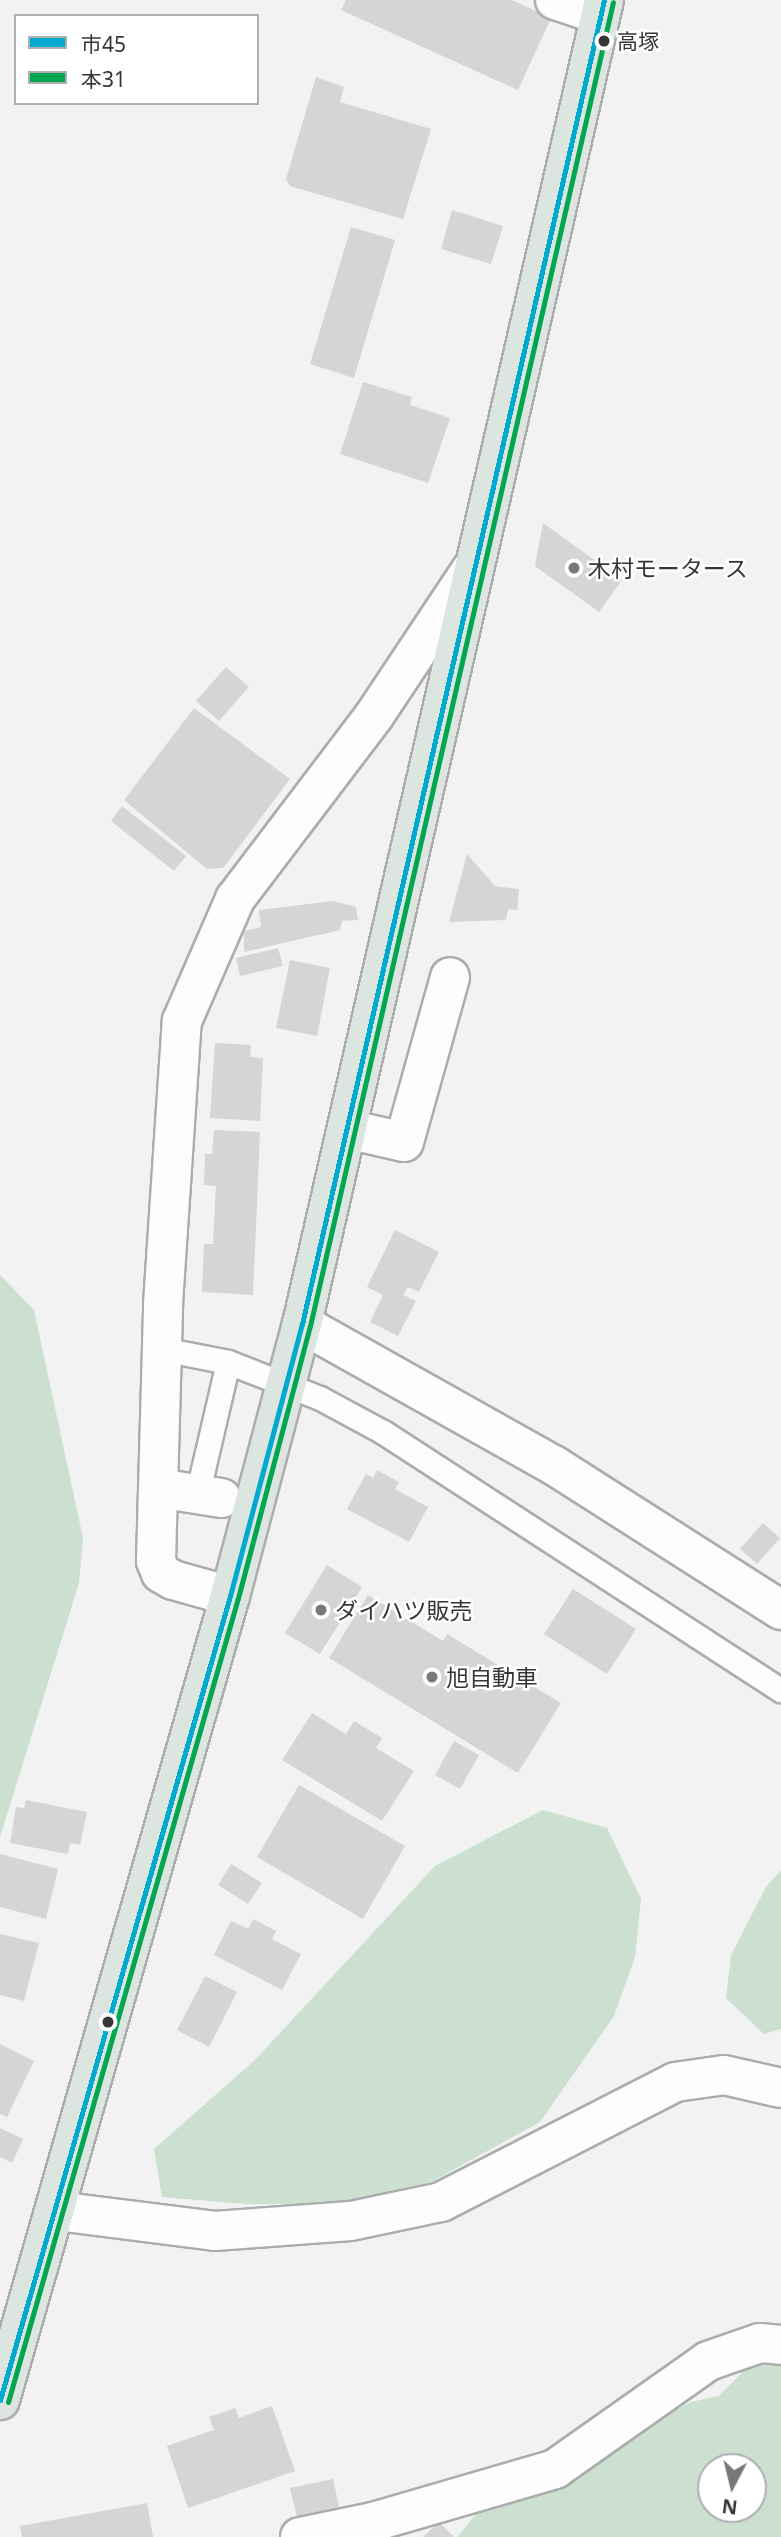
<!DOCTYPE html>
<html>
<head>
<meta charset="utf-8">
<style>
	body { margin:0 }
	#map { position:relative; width:781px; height:2537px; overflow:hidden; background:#f1f2f1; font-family:"Noto Sans","Noto Sans JP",sans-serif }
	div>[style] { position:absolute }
	.green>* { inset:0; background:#cbe0ce }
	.building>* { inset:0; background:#d4d5d4 }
	.roads { filter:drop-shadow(2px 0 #abacab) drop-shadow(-2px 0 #abacab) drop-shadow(0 2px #abacab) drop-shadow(0 -2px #abacab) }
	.service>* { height:23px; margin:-11.5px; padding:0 11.5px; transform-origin:11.5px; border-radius:11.5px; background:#fdfdfd }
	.minor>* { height:38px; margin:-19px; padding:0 19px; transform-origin:19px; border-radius:19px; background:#fdfdfd }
	.primary>* { height:38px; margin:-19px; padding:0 19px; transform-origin:19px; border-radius:19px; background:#dde5e0 }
	.bus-1>* { height:5px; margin:-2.5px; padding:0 2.5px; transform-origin:2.5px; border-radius:2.5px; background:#00a9ce }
	.bus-2>* { height:5px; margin:-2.5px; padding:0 2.5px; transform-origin:2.5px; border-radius:2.5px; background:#00a651 }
	.dots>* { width:19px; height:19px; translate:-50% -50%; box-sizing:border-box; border:4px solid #fff; border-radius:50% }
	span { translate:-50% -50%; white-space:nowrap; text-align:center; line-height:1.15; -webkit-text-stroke:5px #fff; paint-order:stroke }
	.bus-label { font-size:21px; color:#353635 }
	.left { translate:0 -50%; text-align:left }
	.poi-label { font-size:23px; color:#353635 }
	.legend { position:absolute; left:14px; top:14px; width:245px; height:91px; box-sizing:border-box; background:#fff; border:2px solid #aeafae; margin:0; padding:9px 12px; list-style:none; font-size:21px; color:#353635 }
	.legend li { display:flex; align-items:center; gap:14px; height:35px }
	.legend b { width:35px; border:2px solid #aeafae }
	.north { position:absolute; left:697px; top:2453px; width:70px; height:70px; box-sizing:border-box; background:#fff; border:2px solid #aeafae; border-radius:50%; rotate:187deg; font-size:19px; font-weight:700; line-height:28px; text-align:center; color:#353635 }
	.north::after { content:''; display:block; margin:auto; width:24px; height:32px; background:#777877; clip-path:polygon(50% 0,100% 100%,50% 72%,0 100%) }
</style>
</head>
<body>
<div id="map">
	<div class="green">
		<div style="clip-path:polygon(0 1275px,34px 1310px,83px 1538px,79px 1583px,0 1837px)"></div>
		<div style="clip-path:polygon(543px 1810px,607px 1828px,641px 1899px,635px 1957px,614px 2016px,540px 2122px,433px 2181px,353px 2204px,246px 2204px,162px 2197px,154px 2149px,254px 2061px,435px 1866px)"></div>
		<div style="clip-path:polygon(781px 1870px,781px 2029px,764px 2034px,726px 1998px,731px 1955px,766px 1887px)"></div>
		<div style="clip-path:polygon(evenodd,757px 2357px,781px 2363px,781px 2537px,457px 2537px,478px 2512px,691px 2402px,719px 2396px,757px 2357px,711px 2467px,753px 2467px,753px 2509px,711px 2509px,711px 2467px)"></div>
	</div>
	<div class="building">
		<div style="clip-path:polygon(346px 0,512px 0,551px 18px,518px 90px,341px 10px)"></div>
		<div style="clip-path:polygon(316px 77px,344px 87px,340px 102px,431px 129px,403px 219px,290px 186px,286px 179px)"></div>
		<div style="clip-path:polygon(452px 210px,503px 226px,491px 264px,441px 249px)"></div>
		<div style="clip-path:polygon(351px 227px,395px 240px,354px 378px,310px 364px)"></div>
		<div style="clip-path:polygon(363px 382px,412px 397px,410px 405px,450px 418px,428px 483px,340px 454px)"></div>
		<div style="clip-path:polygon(543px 523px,622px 580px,599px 612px,535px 566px)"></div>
		<div style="clip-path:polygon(226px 667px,249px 687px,219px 721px,196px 701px)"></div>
		<div style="clip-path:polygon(194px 708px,290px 779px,223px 868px,207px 869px,124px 800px)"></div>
		<div style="clip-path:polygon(122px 806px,186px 856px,174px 871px,111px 821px)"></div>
		<div style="clip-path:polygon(467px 854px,495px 886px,519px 889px,517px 910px,508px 909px,506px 920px,449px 922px)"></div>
		<div style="clip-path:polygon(333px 901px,356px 907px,358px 920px,342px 921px,340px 930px,244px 952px,244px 931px,261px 927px,259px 910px)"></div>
		<div style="clip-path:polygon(278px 948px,283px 966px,240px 976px,236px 958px)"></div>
		<div style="clip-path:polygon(290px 960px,330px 968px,317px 1036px,276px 1028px)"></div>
		<div style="clip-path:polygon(215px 1043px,251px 1045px,250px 1057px,263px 1058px,260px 1121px,210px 1118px)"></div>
		<div style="clip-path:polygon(214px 1130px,260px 1132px,253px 1295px,202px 1292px,204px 1244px,213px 1244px,216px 1186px,204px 1185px,205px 1154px,212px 1154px)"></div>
		<div style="clip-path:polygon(395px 1230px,439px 1252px,419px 1292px,408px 1287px,403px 1295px,416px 1301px,398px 1336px,370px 1322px,383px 1295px,367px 1287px)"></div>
		<div style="clip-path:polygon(377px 1470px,399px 1482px,395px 1489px,428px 1507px,409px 1542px,347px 1509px,366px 1474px,373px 1478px)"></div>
		<div style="clip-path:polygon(763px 1523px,780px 1538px,757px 1564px,740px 1549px)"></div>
		<div style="clip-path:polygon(327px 1565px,362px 1587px,320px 1654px,285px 1633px)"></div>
		<div style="clip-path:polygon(573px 1589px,636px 1629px,607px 1674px,544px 1634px)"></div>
		<div style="clip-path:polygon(368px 1595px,443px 1641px,447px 1634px,561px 1703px,518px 1773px,329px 1658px)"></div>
		<div style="clip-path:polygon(312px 1713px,346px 1734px,354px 1721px,382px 1738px,376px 1748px,414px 1771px,382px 1821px,282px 1760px)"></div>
		<div style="clip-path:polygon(454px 1741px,479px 1755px,460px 1789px,435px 1775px)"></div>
		<div style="clip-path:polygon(299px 1785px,405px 1846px,363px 1919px,257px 1857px)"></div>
		<div style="clip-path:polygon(26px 1800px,87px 1812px,80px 1845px,70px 1843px,68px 1854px,10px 1843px,16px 1807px,24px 1808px)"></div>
		<div style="clip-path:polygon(0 1854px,58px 1869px,46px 1919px,0 1907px)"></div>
		<div style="clip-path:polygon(231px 1864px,262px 1883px,248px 1904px,218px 1885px)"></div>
		<div style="clip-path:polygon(253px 1919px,276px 1931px,272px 1939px,301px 1954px,282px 1990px,214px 1955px,231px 1921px,248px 1929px)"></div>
		<div style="clip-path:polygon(0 1934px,39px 1943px,24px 2001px,0 1995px)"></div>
		<div style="clip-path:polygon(205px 1976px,237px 1992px,209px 2047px,177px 2030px)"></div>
		<div style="clip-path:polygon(0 2044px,34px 2061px,7px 2117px,0 2114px)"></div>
		<div style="clip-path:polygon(0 2128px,23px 2139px,12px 2163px,0 2157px)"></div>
		<div style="clip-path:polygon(272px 2406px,295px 2471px,188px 2508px,167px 2446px,214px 2430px,209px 2417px,235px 2408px,239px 2418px)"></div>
		<div style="clip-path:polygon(333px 2479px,340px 2511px,298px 2521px,290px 2488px)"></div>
		<div style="clip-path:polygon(147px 2503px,153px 2537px,22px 2537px,20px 2526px)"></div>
		<div style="clip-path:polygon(439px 2522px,454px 2537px,423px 2537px)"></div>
	</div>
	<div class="roads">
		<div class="service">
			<div style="left:162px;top:1349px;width:67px;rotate:11.1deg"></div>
			<div style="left:228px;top:1362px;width:137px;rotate:103.1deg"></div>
			<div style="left:228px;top:1362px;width:99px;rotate:21.4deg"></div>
			<div style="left:320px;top:1398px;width:72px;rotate:28.4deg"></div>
			<div style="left:383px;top:1432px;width:474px;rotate:33deg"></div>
		</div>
		<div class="minor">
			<div style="left:555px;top:0;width:47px;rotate:18.4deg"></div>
			<div style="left:347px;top:1129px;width:58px;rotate:12.8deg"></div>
			<div style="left:404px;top:1142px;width:171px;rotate:-74.4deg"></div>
			<div style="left:302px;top:1324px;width:290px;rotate:29.3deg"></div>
			<div style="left:555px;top:1466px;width:268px;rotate:32.5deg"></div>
			<div style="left:158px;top:1488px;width:64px;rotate:9deg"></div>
			<div style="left:230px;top:1596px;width:59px;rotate:-164.3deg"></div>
			<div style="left:173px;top:1580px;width:14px;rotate:-150deg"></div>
			<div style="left:161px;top:1573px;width:13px;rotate:-113deg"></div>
			<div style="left:156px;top:1561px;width:257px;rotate:-88.4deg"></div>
			<div style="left:163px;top:1304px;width:284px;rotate:-86.2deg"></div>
			<div style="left:182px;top:1021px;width:133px;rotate:-66.5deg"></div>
			<div style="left:235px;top:899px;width:230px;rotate:-52.8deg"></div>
			<div style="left:374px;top:716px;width:175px;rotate:-56.4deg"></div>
			<div style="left:57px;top:2211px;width:159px;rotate:7.2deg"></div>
			<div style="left:215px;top:2231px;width:136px;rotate:-4.2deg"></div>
			<div style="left:351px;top:2221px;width:92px;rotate:-11.9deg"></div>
			<div style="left:441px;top:2202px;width:263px;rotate:-27.1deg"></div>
			<div style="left:675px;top:2082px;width:49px;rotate:-8.1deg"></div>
			<div style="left:724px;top:2075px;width:58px;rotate:12.8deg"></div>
			<div style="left:300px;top:2537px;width:75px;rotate:-11.6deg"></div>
			<div style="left:373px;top:2522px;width:190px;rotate:-16.2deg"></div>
			<div style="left:555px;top:2469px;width:187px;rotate:-35.2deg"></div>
			<div style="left:708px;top:2361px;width:55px;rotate:-19.1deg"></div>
			<div style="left:760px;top:2343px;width:21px;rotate:5deg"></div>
		</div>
		<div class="primary">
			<div style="left:0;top:2400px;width:836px;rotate:-74.04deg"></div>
			<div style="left:230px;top:1596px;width:281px;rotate:-75.2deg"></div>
			<div style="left:302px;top:1324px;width:1358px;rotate:-77.15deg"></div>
		</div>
	</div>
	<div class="bus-1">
		<div style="left:0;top:2400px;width:836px;rotate:-74.04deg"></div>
		<div style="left:230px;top:1596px;width:281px;rotate:-75.2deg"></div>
		<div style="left:302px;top:1324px;width:1358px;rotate:-77.15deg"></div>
	</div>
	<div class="bus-2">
		<div style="left:8px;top:2402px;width:836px;rotate:-74.04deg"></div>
		<div style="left:238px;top:1598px;width:281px;rotate:-75.2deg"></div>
		<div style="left:310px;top:1326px;width:1358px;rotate:-77.11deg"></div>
	</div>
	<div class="dots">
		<div style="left:604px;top:41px;background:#353635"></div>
		<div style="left:574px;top:568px;background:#777877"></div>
		<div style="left:321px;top:1610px;background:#777877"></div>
		<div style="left:432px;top:1677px;background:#777877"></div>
		<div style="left:108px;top:2022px;background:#353635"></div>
	</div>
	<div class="bus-label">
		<span class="left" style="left:617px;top:41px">高塚</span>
	</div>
	<div class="poi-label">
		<span class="left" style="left:588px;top:568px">木村モータース</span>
		<span class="left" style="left:335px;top:1610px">ダイハツ販売</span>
		<span class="left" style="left:446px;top:1677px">旭自動車</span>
	</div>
	<ul class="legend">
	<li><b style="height:9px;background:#00a9ce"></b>市45</li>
	<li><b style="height:9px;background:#00a651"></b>本31</li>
	</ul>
	<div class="north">N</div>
</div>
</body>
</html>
